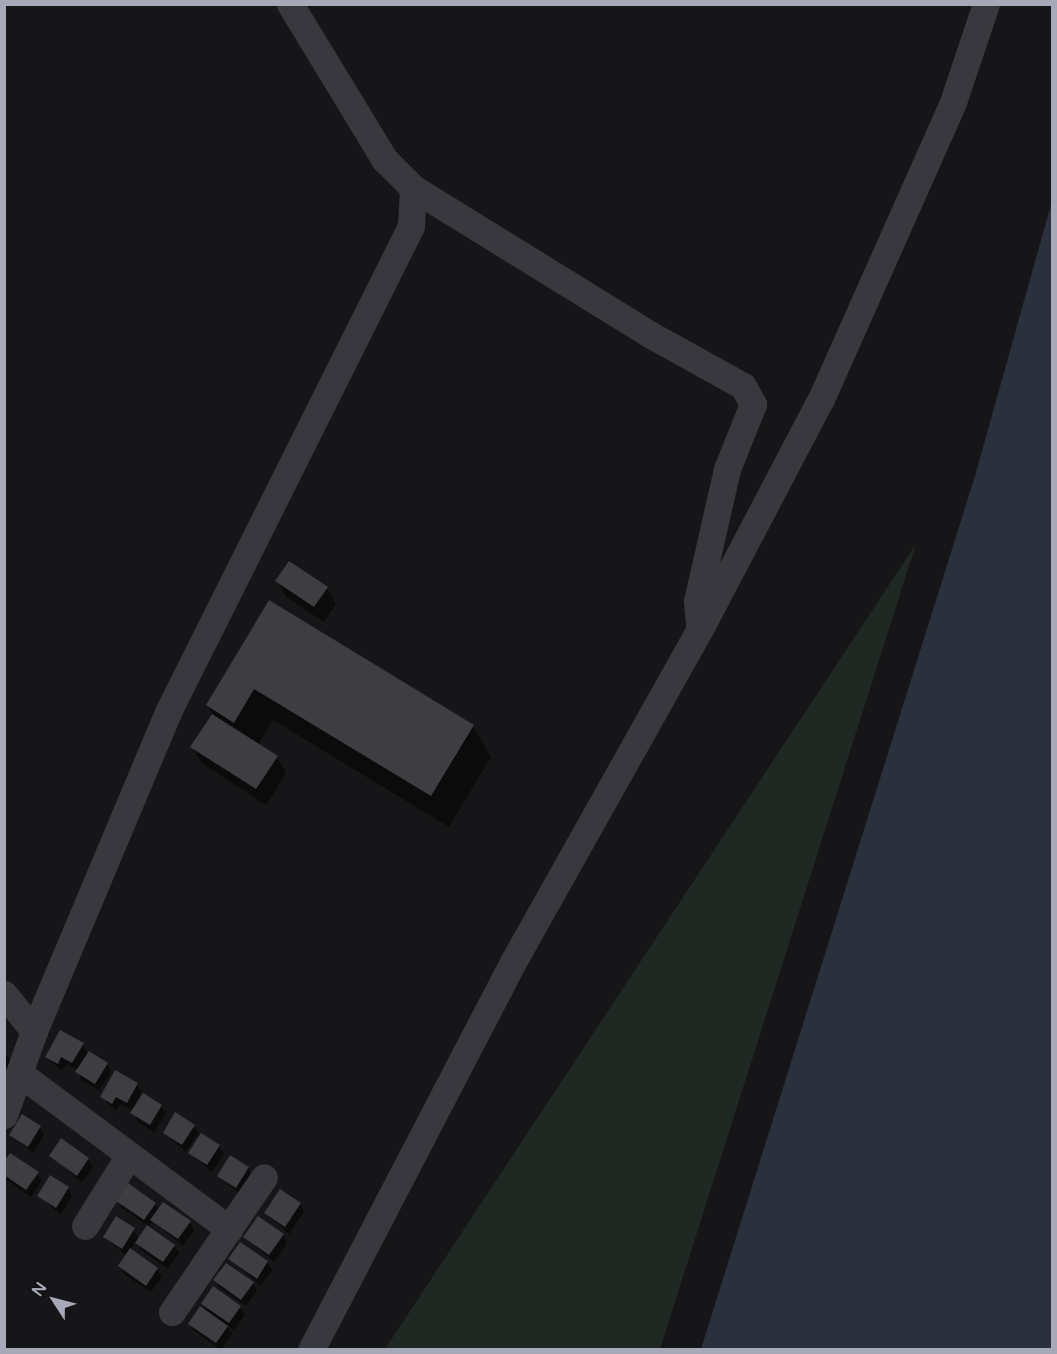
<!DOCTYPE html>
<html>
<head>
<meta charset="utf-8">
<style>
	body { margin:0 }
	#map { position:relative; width:1057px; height:1354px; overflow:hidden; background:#161618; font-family:"Varela Round",sans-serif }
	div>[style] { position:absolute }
	.green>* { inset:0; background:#1f2822 }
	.water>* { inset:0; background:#2b313c }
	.shadow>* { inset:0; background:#0007 }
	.building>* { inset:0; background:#3d3d42 }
	.street>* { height:27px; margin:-13.5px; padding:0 13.5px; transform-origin:13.5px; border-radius:13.5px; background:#39383f }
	span { translate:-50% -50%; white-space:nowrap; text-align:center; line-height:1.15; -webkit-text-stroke:4.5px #111113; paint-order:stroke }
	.frame { position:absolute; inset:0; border:6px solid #a7a9b8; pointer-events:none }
	.north { position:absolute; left:24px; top:1270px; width:60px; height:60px; -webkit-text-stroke:4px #111113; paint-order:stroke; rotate:306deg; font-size:16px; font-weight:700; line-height:24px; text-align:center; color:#a7a9b8 }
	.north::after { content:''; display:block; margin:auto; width:21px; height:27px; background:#a7a9b8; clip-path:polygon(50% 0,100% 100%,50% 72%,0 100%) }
</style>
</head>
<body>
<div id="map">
	<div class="green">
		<div style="clip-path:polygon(916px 544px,660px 1349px,385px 1349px)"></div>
	</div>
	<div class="water">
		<div style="clip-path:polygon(1052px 201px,1052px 1349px,701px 1349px,975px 476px)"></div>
	</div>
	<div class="shadow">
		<div style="clip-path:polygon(277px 581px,327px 588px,336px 604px,324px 622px,286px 597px)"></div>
		<div style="clip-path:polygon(270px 602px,473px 726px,491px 757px,449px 827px,273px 720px,258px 745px,277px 757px,286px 773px,266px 805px,202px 763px,192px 747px,213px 715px,207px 705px)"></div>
		<div style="clip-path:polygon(82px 1044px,88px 1054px,107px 1064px,111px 1072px,99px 1091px,81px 1080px,78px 1070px,66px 1064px,62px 1071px,46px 1057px)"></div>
		<div style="clip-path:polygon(4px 1051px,23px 1083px,4px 1095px)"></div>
		<div style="clip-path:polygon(137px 1084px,142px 1092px,136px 1102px,161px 1106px,166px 1114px,154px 1132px,137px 1121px,134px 1111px,121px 1104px,116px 1111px,101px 1097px)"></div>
		<div style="clip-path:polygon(194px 1126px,198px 1133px,186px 1152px,164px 1133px)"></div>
		<div style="clip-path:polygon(40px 1127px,44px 1135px,33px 1153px,11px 1135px)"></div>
		<div style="clip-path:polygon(61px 1140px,88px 1159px,93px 1167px,82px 1182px,51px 1156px)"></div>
		<div style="clip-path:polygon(219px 1146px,224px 1154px,212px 1172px,190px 1153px)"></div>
		<div style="clip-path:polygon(4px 1164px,38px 1173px,42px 1181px,31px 1197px,4px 1178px)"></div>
		<div style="clip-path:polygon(248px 1168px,252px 1176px,241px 1195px,219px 1176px)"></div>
		<div style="clip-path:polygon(68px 1188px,72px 1196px,61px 1215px,39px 1196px)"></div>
		<div style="clip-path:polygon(118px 1201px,155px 1204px,159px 1210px,190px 1222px,194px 1230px,183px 1246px,153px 1221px,148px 1228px,174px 1246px,179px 1253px,168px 1269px,141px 1250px,136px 1241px,130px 1250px,157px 1269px,162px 1277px,151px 1292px,124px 1274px,120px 1266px,127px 1256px,105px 1237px,134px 1230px,139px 1239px,148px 1226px,122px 1208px)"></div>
		<div style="clip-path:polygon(300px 1204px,304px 1212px,289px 1234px,265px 1213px)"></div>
		<div style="clip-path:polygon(283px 1235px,287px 1243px,274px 1262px,245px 1237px)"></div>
		<div style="clip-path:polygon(230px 1259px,267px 1262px,272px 1270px,261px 1286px)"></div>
		<div style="clip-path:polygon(215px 1280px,253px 1283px,257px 1291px,246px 1306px,220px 1288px)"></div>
		<div style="clip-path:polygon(213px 1289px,240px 1307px,245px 1315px,234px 1330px,226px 1325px,232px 1334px,221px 1350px,194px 1331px,189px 1324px,208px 1314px,203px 1304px)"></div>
	</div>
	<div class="building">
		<div style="clip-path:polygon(289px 561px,328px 587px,314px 607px,275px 581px)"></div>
		<div style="clip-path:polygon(269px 600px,474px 725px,431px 796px,254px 689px,234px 723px,206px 705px)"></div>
		<div style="clip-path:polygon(212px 714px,278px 756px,256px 789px,190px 747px)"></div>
		<div style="clip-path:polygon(60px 1030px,84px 1043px,72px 1063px,61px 1057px,58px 1064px,45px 1057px)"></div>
		<div style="clip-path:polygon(89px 1051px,108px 1063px,95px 1084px,75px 1072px)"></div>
		<div style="clip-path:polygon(115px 1070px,138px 1083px,127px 1103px,116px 1097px,112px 1104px,100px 1097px)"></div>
		<div style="clip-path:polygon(143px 1093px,162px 1105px,150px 1125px,130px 1113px)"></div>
		<div style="clip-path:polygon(175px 1112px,195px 1125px,182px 1145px,163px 1133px)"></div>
		<div style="clip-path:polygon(22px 1114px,41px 1126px,28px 1147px,9px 1135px)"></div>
		<div style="clip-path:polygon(201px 1133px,220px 1145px,207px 1165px,188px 1153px)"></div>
		<div style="clip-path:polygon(61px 1138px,89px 1158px,77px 1176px,49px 1156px)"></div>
		<div style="clip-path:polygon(10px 1153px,39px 1172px,26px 1190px,4px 1175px,4px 1161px)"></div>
		<div style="clip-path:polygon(230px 1155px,249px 1167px,236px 1188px,217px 1176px)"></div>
		<div style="clip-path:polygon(50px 1175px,69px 1187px,56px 1208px,37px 1196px)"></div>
		<div style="clip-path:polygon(128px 1183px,156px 1203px,144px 1220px,116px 1201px)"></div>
		<div style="clip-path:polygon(280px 1189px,301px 1203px,285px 1227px,264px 1213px)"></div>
		<div style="clip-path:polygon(163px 1202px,191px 1221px,178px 1239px,150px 1220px)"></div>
		<div style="clip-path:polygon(116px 1216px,135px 1228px,122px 1249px,103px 1237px)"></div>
		<div style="clip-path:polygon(258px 1216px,284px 1234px,269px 1255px,243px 1237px)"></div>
		<div style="clip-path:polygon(147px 1225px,175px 1245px,163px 1262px,135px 1243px)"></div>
		<div style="clip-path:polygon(240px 1242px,268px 1261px,257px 1279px,228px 1259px)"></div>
		<div style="clip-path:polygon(130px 1248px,158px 1268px,146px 1286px,118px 1266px)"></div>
		<div style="clip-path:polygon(226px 1263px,254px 1282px,241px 1300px,213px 1280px)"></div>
		<div style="clip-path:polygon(213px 1286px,241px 1306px,229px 1323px,201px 1304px)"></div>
		<div style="clip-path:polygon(200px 1306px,228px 1326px,216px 1343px,188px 1324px)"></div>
	</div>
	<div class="street">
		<div style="left:290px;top:4px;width:183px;rotate:58.7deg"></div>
		<div style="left:385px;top:160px;width:40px;rotate:45deg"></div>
		<div style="left:413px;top:188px;width:280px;rotate:31.7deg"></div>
		<div style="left:651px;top:335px;width:105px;rotate:29deg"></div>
		<div style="left:743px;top:386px;width:21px;rotate:61deg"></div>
		<div style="left:753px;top:404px;width:70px;rotate:111.8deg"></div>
		<div style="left:727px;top:469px;width:135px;rotate:102.8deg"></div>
		<div style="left:697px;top:601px;width:24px;rotate:85deg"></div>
		<div style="left:4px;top:994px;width:48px;rotate:51deg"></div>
		<div style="left:19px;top:1073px;width:262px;rotate:36.6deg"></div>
		<div style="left:4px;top:1115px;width:89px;rotate:-70.3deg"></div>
		<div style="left:34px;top:1031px;width:346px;rotate:-67.2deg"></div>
		<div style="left:168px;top:712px;width:543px;rotate:-63.43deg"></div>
		<div style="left:411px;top:226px;width:38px;rotate:-87deg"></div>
		<div style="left:85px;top:1226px;width:84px;rotate:-58.2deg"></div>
		<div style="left:172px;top:1312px;width:163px;rotate:-55.7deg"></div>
		<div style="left:311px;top:1350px;width:437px;rotate:-62.5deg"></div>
		<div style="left:513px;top:962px;width:382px;rotate:-60.7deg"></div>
		<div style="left:700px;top:629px;width:260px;rotate:-62.3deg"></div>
		<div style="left:821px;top:399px;width:325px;rotate:-66deg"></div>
		<div style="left:953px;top:102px;width:103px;rotate:-71.4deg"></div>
	</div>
	<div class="frame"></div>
	<div class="north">N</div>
</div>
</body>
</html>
